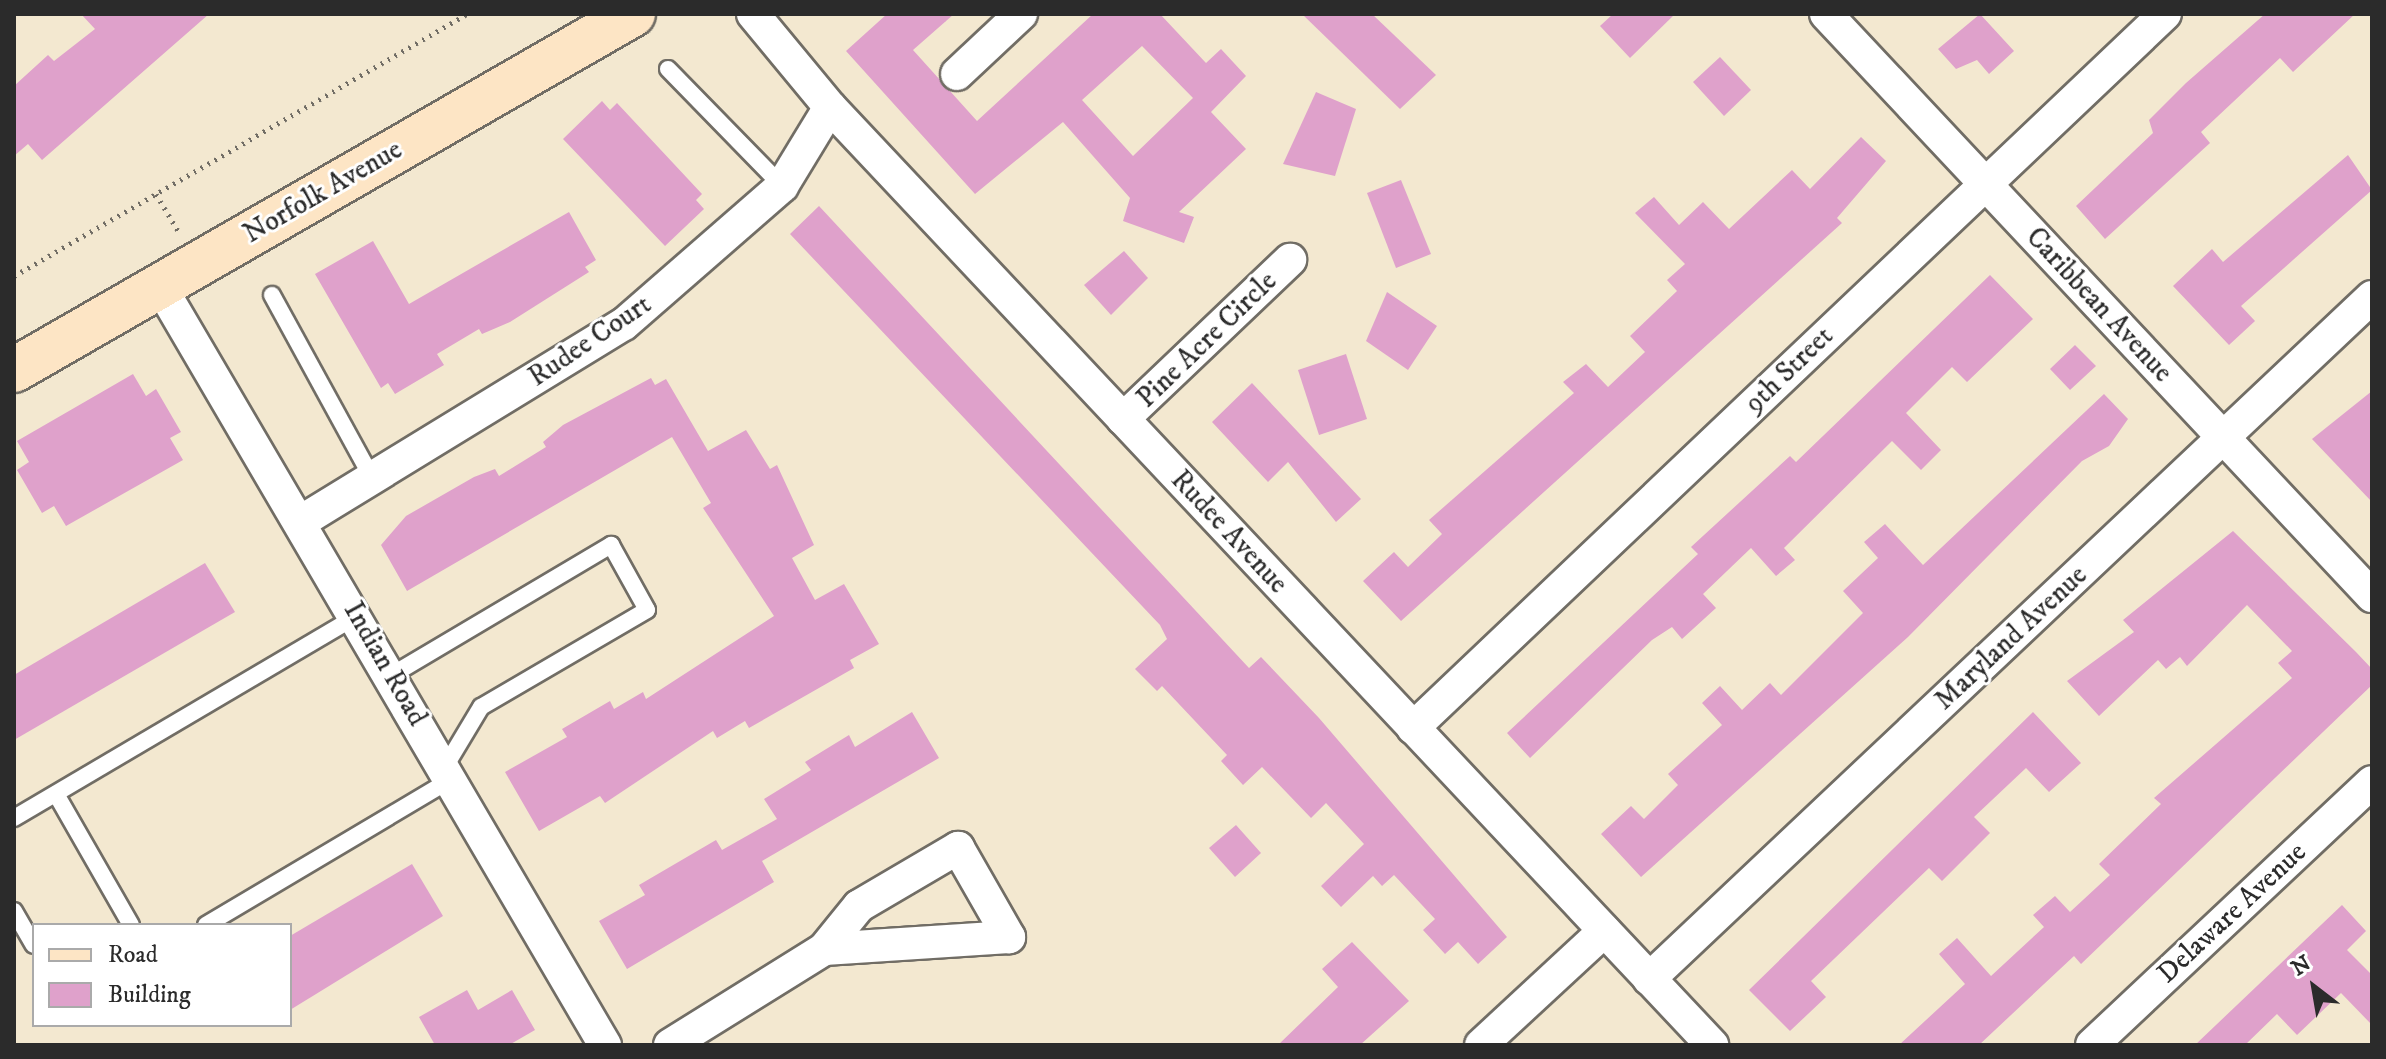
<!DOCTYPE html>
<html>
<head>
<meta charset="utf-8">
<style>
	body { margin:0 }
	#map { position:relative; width:2386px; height:1059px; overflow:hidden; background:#f3e8d0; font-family:"IM FELL DW Pica",serif }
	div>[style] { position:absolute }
	.building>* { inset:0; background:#dfa1cb }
	.path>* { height:5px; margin-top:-2.5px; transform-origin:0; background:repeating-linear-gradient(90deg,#716d65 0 2px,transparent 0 8px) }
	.roads { filter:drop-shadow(2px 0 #716d65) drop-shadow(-2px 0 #716d65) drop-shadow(0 2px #716d65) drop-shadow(0 -2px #716d65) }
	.service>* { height:16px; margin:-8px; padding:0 8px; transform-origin:8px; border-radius:8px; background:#fff }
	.minor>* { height:32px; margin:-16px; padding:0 16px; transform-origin:16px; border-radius:16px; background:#fff }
	.secondary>* { height:44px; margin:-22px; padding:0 22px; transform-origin:22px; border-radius:22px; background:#fde5c5 }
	span { translate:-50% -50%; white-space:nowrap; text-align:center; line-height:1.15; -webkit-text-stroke:6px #fff; paint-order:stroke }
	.street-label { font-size:28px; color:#2b2b2b }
	.frame { position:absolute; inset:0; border:16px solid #2b2b2b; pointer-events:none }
	.legend { position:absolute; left:32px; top:923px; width:260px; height:104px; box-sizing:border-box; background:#fff; border:2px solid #aaa; margin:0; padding:10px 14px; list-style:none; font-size:24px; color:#2b2b2b }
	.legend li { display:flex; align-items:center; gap:16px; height:40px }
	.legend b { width:40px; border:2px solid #aaa }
	.north { position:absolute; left:2274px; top:947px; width:80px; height:80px; -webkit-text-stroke:6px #fff; paint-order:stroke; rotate:329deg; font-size:22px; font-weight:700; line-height:32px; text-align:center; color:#2b2b2b }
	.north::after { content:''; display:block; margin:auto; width:28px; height:36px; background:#2b2b2b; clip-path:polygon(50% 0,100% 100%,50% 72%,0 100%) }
</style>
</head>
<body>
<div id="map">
	<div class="building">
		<div style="clip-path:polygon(81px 14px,209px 14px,42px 160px,28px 144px,14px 156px,14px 86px,48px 55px,54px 61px,95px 29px)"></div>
		<div style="clip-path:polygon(evenodd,887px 14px,954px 14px,913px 50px,977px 121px,1093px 14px,1160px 14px,1206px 63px,1221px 49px,1246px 76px,1211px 112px,1246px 149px,1179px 212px,1194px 217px,1184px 243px,1123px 221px,1130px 198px,1063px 122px,975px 194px,846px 51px,887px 14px,1142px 46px,1193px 98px,1133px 156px,1082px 100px,1142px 46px)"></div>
		<div style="clip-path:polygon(1302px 14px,1372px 14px,1436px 75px,1400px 109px)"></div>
		<div style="clip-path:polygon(1613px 14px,1675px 14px,1630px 58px,1600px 26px)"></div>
		<div style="clip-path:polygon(1980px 14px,2014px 51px,1989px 74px,1977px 60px,1956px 69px,1938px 49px)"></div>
		<div style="clip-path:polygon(2265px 14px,2355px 14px,2293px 72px,2280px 58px,2201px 132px,2210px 143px,2105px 239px,2076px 206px,2153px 133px,2149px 120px,2186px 83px)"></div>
		<div style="clip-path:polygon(1720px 57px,1751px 90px,1724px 116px,1693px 82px)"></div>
		<div style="clip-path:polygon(1316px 92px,1356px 109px,1335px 176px,1283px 164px)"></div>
		<div style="clip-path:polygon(602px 101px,610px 110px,617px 103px,702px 194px,696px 200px,704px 209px,665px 246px,563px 139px)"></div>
		<div style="clip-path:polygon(1861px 137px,1886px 161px,1837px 218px,1842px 223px,1401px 621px,1363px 581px,1394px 552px,1408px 567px,1442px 534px,1429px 520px,1574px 393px,1563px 382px,1586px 364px,1608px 387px,1645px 352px,1630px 336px,1677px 291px,1667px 280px,1685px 264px,1635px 213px,1654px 197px,1679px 225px,1703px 202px,1729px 229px,1792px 170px,1810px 189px)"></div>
		<div style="clip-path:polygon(2348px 155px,2372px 190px,2241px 306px,2255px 321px,2229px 345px,2173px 286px,2212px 249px,2223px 262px)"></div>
		<div style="clip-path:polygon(1401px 180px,1431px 254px,1396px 268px,1367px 193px)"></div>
		<div style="clip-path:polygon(819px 206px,1249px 668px,1261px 657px,1319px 718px,1507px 937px,1478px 964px,1458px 942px,1445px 954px,1423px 930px,1435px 919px,1394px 875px,1382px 886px,1373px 876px,1341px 907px,1321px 886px,1364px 844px,1326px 803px,1311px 818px,1262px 767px,1243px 785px,1221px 761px,1227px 755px,1162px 686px,1157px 691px,1135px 669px,1167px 639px,1160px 625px,790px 234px)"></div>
		<div style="clip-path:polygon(569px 212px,596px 260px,585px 267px,589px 272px,510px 322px,482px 334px,479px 329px,437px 354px,444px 365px,395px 394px,388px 383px,381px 388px,315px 274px,373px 241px,409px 304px)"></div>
		<div style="clip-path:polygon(1124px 251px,1148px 278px,1111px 315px,1084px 285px)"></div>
		<div style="clip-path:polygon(1990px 275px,2033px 319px,1967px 382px,1952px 367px,1906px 413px,1941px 450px,1921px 470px,1892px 441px,1784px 548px,1795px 560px,1776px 576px,1751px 548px,1703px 594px,1716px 608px,1682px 639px,1672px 627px,1652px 640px,1530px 758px,1507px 733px,1698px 554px,1691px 547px,1790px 456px,1796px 462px)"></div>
		<div style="clip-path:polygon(1387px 292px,1437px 326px,1408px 370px,1366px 341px)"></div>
		<div style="clip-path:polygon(2075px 345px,2096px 366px,2070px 390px,2050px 369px)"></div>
		<div style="clip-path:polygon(1346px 354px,1367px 419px,1319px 435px,1298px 370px)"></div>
		<div style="clip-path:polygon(133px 374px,146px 396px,156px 389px,181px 432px,170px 438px,183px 460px,66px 526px,54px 506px,42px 513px,17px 470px,29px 462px,17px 441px)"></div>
		<div style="clip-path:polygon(651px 378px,655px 385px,666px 379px,708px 451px,746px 430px,770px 469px,777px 465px,814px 545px,792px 558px,815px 600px,844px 584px,879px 644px,850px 660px,854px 668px,749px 728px,745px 721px,717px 738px,713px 731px,605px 803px,600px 796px,539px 831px,505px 772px,567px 737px,562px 729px,610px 701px,614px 709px,643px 692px,646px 699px,774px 616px,703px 508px,711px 503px,672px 437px,407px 591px,381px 545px,406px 516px,474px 477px,495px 469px,499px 476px,546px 447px,543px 442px,563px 425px)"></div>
		<div style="clip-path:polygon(1252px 383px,1361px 499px,1336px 522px,1288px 462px,1268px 482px,1212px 422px)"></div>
		<div style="clip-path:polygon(2372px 391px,2372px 502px,2312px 439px)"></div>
		<div style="clip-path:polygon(2104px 394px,2128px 419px,2109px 446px,2082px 461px,1908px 637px,1641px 877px,1601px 834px,1631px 806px,1644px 819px,1678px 785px,1668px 774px,1722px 725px,1702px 703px,1720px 686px,1742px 710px,1770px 683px,1781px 695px,1863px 613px,1843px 591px,1878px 558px,1864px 542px,1885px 524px,1923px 565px)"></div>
		<div style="clip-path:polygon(2233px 531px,2356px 652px,2372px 669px,2372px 685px,2081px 964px,2074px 956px,1979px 1045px,1899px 1045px,1965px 984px,1939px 954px,1957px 938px,1991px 976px,2044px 927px,2033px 915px,2055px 896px,2070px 912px,2110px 875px,2099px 864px,2161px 804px,2154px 798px,2292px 678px,2278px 663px,2292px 651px,2247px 605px,2187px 666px,2180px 657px,2166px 669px,2158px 660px,2099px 716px,2067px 681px,2134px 632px,2123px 620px)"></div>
		<div style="clip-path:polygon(205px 563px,235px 612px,14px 740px,14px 675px)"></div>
		<div style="clip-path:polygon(912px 712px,939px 758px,762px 861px,774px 882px,627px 969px,599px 921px,645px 895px,639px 885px,716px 840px,722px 850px,777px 819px,764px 799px,811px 770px,805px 762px,849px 735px,855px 747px)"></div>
		<div style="clip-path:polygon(2033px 712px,2081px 763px,2049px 792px,2026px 768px,1974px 817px,1990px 833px,1942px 881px,1929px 868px,1811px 981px,1826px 997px,1790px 1031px,1749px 990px)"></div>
		<div style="clip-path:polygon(1236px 825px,1261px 853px,1235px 877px,1209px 848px)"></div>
		<div style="clip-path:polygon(412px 864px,443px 916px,290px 1010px,290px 936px)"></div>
		<div style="clip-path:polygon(2342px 905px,2366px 931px,2347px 950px,2372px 975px,2372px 1025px,2341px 993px,2297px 1035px,2277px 1014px,2245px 1045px,2195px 1045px)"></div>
		<div style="clip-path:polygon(1352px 942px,1409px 1001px,1360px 1045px,1278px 1045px,1338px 987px,1322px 969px)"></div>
		<div style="clip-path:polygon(467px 990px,478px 1010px,512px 990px,535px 1030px,509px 1045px,435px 1045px,419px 1017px)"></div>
	</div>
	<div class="path">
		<div style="left:156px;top:194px;width:47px;rotate:59deg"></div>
		<div style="left:14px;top:276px;width:523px;rotate:-30.04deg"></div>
	</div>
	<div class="roads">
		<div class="service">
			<div style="left:668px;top:69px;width:163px;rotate:45.7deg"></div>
			<div style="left:272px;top:295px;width:209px;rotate:61.3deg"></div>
			<div style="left:392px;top:675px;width:255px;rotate:-30.7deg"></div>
			<div style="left:611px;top:545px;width:74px;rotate:61deg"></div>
			<div style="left:647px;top:610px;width:192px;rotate:149.7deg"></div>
			<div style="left:481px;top:707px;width:70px;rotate:121deg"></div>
			<div style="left:56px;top:794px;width:151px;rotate:60.2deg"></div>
			<div style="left:14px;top:818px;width:398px;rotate:-30.5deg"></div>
			<div style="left:14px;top:911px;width:39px;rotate:60deg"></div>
			<div style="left:206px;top:925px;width:286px;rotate:-30.7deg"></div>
		</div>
		<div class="minor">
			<div style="left:753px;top:14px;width:121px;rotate:50.4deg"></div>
			<div style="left:830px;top:107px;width:1288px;rotate:46.76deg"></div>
			<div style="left:1826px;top:14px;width:798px;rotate:46.83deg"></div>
			<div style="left:957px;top:74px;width:88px;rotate:-43.2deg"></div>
			<div style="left:160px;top:286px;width:880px;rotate:59.62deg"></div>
			<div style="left:1123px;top:419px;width:231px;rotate:-43.6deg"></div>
			<div style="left:302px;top:521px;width:377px;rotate:-31.5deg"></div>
			<div style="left:624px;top:324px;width:210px;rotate:-41.1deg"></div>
			<div style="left:782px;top:186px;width:92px;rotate:-58.7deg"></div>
			<div style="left:1413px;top:728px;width:1037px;rotate:-43.52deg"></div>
			<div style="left:1649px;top:979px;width:994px;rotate:-43.33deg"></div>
			<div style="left:670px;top:1045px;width:181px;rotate:-31.9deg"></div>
			<div style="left:824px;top:949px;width:55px;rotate:-50.9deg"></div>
			<div style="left:859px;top:906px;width:115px;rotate:-30.4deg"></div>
			<div style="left:958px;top:848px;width:103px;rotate:60.2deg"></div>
			<div style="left:1009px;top:937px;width:185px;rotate:176.3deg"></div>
			<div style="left:1481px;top:1045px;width:168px;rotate:-42.8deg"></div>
			<div style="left:2092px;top:1045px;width:384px;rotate:-43.2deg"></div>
		</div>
		<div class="secondary">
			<div style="left:14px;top:370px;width:714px;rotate:-29.9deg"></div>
		</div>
	</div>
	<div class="street-label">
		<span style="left:323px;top:192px;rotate:-30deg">Norfolk Avenue</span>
		<span style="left:2099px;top:305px;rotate:47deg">Caribbean Avenue</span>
		<span style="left:1207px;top:340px;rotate:-44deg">Pine Acre Circle</span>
		<span style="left:590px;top:341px;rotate:-34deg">Rudee Court</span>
		<span style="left:1789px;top:370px;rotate:-44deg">9th Street</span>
		<span style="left:1229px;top:532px;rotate:47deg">Rudee Avenue</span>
		<span style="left:2011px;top:638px;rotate:-43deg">Maryland Avenue</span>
		<span style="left:385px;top:664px;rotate:60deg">Indian Road</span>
		<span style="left:2232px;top:913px;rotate:-43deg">Delaware Avenue</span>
	</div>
	<div class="frame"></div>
	<ul class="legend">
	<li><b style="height:10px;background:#fde5c5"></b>Road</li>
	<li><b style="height:22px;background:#dfa1cb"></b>Building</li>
	</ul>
	<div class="north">N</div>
</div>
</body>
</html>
